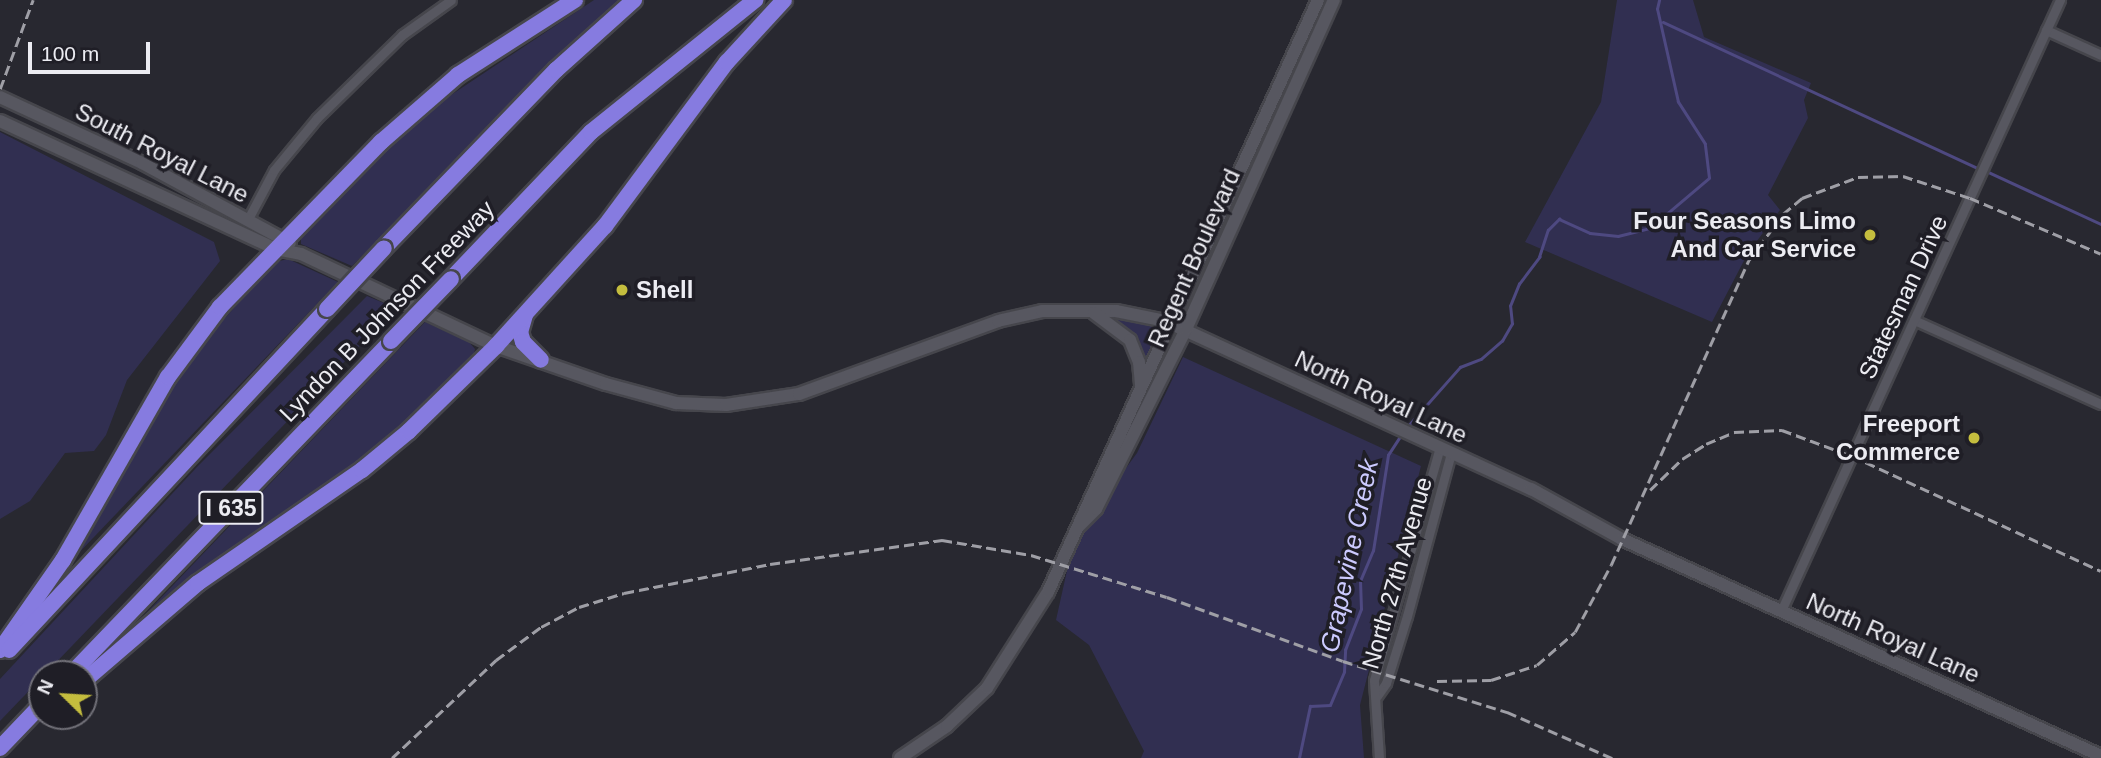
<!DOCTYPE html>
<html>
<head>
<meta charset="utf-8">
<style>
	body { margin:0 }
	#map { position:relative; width:2101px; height:758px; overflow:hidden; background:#282830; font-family:Helvetica,sans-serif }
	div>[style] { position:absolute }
	.green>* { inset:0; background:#312f51 }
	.stream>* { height:2.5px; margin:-1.25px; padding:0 1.25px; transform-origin:1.25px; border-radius:1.25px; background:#4e4981 }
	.roads { filter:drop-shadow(2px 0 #46464c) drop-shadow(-2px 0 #46464c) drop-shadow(0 2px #46464c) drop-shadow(0 -2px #46464c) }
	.street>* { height:9px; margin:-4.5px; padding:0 4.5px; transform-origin:4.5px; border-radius:4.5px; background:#575760 }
	.secondary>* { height:12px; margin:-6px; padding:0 6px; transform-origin:6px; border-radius:6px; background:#575760 }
	.highway>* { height:16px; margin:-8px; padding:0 8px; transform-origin:8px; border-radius:8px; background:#867be0 }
	.rail>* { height:2.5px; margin-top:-1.25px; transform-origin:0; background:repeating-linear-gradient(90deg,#9f9fa6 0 10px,transparent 0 15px) }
	.bridges { filter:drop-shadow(2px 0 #46464c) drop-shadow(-2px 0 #46464c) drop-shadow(0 2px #46464c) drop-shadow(0 -2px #46464c) }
	.highway-bridge>* { height:16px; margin:-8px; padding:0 8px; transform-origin:8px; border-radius:8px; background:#867be0 }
	.dots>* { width:19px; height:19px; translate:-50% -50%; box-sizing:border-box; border:4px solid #1f1e26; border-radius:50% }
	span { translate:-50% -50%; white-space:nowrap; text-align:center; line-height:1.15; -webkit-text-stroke:7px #1f1e26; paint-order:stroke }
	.shield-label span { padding:2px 5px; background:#1f1e26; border:2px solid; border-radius:5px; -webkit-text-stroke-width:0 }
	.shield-label { font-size:23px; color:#ececf2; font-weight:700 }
	.street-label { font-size:24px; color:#ececf2 }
	.poi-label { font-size:24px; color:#ececf2; font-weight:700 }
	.right { translate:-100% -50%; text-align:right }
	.left { translate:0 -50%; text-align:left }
	.water-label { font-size:26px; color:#cccafe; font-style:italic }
	.north { position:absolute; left:28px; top:660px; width:70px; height:70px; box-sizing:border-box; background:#1f1e26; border:2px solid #717078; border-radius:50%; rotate:294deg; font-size:19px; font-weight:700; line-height:28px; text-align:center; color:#ececf2 }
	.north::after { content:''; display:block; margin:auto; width:24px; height:32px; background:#c4bd3e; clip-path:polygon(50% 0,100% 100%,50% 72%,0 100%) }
	.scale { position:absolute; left:28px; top:42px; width:122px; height:32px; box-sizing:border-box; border:4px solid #ececf2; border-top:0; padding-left:9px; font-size:21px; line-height:24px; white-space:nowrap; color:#ececf2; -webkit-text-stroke:5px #1f1e26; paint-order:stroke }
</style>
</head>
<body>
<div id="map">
	<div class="green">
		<div style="clip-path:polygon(594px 0,624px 0,566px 50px,352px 266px,301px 244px,301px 238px,421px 115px)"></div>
		<div style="clip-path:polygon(1617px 0,1693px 0,1704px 37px,1811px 83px,1804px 100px,1808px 118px,1768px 195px,1780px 210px,1748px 253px,1712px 322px,1525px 242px,1601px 102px)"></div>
		<div style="clip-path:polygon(0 132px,214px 242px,220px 261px,127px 380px,106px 435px,94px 451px,65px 453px,30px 501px,0 519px)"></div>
		<div style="clip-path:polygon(288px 259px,338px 282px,72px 560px,156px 407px,192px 355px,275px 262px)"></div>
		<div style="clip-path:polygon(367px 296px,396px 308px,0 721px,0 679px,197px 467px)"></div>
		<div style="clip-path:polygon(1112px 318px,1162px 328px,1145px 367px,1130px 334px)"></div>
		<div style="clip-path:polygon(425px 322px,469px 342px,475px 349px,473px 358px,373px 457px,134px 632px,131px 629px)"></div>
		<div style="clip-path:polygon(1183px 357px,1421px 466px,1360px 705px,1364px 758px,1141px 758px,1144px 751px,1089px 645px,1056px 620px,1074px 539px,1137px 453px)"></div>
	</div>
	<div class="stream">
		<div style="left:1663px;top:22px;width:349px;rotate:24.9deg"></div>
		<div style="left:1986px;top:171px;width:127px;rotate:24.7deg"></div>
		<div style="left:1407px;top:427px;width:80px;rotate:-48.5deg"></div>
		<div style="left:1460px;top:367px;width:22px;rotate:-21deg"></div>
		<div style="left:1481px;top:359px;width:28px;rotate:-41deg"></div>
		<div style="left:1502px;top:341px;width:20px;rotate:-60deg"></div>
		<div style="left:1512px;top:324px;width:18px;rotate:-96deg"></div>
		<div style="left:1510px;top:306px;width:24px;rotate:-68deg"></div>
		<div style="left:1519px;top:284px;width:34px;rotate:-53deg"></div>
		<div style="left:1539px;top:257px;width:28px;rotate:-72deg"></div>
		<div style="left:1548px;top:230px;width:16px;rotate:-45deg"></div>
		<div style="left:1559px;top:219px;width:34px;rotate:24deg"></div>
		<div style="left:1590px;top:233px;width:28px;rotate:6deg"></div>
		<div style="left:1618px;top:236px;width:33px;rotate:-14deg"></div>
		<div style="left:1650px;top:228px;width:77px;rotate:-40.3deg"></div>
		<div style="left:1709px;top:178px;width:34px;rotate:-97deg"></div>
		<div style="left:1705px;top:144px;width:50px;rotate:-122.7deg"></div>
		<div style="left:1678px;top:102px;width:95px;rotate:-102.7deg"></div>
		<div style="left:1657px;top:9px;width:9px;rotate:-77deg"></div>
		<div style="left:1299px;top:758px;width:53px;rotate:-78.1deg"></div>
		<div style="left:1310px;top:706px;width:20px;rotate:-3deg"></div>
		<div style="left:1330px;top:705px;width:36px;rotate:-67deg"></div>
		<div style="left:1344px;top:672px;width:22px;rotate:-87deg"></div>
		<div style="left:1345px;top:650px;width:44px;rotate:-68.7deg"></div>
		<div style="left:1361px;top:609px;width:28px;rotate:-92deg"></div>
		<div style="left:1360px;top:581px;width:33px;rotate:-67deg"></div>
		<div style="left:1373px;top:551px;width:97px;rotate:-81.1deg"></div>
		<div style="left:1388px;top:455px;width:24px;rotate:-57deg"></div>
	</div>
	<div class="roads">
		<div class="street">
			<div style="left:2046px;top:30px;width:60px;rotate:24.4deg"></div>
			<div style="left:248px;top:219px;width:55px;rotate:-62deg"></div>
			<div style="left:274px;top:170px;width:67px;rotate:-50.4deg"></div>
			<div style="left:317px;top:118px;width:119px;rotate:-44.3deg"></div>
			<div style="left:402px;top:35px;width:60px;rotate:-35.5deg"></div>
			<div style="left:1914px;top:320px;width:205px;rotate:24.2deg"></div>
			<div style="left:1781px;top:611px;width:672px;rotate:-65.46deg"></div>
			<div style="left:1377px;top:696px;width:16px;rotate:-55deg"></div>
			<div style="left:1386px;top:683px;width:70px;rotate:-72.6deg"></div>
			<div style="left:1407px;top:616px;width:169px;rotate:-74.9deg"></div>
			<div style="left:1379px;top:758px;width:78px;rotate:-93.7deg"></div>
			<div style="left:1374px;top:680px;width:242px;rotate:-74.2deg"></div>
		</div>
		<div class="secondary">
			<div style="left:0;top:97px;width:157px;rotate:24.9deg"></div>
			<div style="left:142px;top:163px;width:168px;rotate:28.4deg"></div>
			<div style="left:0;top:121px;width:304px;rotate:24.9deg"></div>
			<div style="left:276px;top:249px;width:25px;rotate:11deg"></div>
			<div style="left:301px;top:254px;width:216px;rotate:25.3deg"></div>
			<div style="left:496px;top:346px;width:116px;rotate:19.1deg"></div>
			<div style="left:606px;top:384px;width:73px;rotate:15.2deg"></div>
			<div style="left:676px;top:403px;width:50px;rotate:2.3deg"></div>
			<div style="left:726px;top:405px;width:74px;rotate:-8.6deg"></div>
			<div style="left:799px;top:394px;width:212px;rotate:-20.1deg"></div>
			<div style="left:998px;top:321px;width:45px;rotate:-12.8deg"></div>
			<div style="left:1042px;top:311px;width:74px"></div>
			<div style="left:1116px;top:311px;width:50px;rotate:11.5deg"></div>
			<div style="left:1165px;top:321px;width:403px;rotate:24.7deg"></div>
			<div style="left:1531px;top:489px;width:104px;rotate:28.8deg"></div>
			<div style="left:1622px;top:539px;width:526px;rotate:24.37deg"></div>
			<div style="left:1094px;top:313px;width:45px;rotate:36.9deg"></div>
			<div style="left:1130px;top:340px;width:24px;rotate:68deg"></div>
			<div style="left:1139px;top:362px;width:24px;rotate:85deg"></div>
			<div style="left:1080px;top:525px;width:23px;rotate:-45deg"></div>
			<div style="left:1096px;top:509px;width:201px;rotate:-63.4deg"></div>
			<div style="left:1186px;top:329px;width:361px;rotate:-65.8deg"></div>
			<div style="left:900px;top:758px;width:57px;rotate:-34.2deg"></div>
			<div style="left:947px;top:726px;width:55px;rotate:-43.5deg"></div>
			<div style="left:987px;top:688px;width:114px;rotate:-57.6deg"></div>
			<div style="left:1048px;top:592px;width:651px;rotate:-65.48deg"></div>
		</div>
		<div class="highway">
			<div style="left:384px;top:248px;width:248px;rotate:-46deg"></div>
			<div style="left:556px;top:70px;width:105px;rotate:-41.9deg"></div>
			<div style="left:451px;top:279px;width:203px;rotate:-46.4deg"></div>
			<div style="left:591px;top:132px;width:211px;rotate:-38.8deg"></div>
			<div style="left:525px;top:315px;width:18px;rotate:106deg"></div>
			<div style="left:520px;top:332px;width:10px;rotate:73deg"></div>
			<div style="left:523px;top:342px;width:25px;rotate:45deg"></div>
			<div style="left:0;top:650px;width:110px;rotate:-55deg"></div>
			<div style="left:63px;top:560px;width:211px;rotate:-60.2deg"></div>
			<div style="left:168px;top:377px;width:87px;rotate:-53.4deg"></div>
			<div style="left:220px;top:307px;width:231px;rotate:-45.7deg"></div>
			<div style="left:381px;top:142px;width:102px;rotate:-41deg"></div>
			<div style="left:458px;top:75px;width:139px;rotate:-32.7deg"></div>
			<div style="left:9px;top:650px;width:466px;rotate:-47deg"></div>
			<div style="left:71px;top:674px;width:462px;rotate:-46.1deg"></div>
			<div style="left:84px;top:681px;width:150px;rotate:-40.7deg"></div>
			<div style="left:198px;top:583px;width:199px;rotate:-34.6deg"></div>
			<div style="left:362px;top:470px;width:61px;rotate:-39.7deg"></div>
			<div style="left:409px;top:431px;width:122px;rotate:-44.3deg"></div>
			<div style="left:496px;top:346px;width:162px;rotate:-47.8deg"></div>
			<div style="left:605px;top:226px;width:204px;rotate:-53.4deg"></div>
			<div style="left:727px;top:62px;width:84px;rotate:-47.4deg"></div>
			<div style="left:0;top:748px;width:61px;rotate:-46.3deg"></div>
		</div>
	</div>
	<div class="rail">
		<div style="left:0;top:89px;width:95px;rotate:-69.7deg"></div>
		<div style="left:1650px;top:490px;width:45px;rotate:-44.1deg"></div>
		<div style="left:1682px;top:459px;width:28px;rotate:-32deg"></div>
		<div style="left:1706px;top:444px;width:30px;rotate:-23deg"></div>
		<div style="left:1734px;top:432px;width:48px;rotate:-2.4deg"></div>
		<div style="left:1782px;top:430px;width:75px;rotate:20.4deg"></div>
		<div style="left:1852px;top:456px;width:274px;rotate:24.8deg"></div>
		<div style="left:1437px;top:681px;width:54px;rotate:-1.1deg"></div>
		<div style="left:1491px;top:680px;width:48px;rotate:-18.1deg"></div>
		<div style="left:1537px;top:665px;width:50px;rotate:-41deg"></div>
		<div style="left:1575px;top:632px;width:76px;rotate:-61.8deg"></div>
		<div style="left:1611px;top:565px;width:335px;rotate:-65.7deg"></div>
		<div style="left:1749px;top:260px;width:57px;rotate:-53.5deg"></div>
		<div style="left:1783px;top:214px;width:25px;rotate:-40deg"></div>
		<div style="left:1802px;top:198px;width:60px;rotate:-20.6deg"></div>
		<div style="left:1858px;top:177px;width:45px;rotate:-1.3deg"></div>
		<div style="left:1903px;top:176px;width:71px;rotate:18.2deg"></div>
		<div style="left:1970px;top:198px;width:142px;rotate:23.1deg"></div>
		<div style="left:392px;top:758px;width:143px;rotate:-43.3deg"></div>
		<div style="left:496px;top:660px;width:56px;rotate:-36.3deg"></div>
		<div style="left:541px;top:627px;width:43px;rotate:-27.8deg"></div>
		<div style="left:579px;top:607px;width:47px;rotate:-17.3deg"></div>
		<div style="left:624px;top:593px;width:149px;rotate:-11.2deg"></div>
		<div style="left:770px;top:564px;width:174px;rotate:-7.9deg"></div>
		<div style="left:942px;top:540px;width:90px;rotate:9.6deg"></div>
		<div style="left:1031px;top:555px;width:142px;rotate:17.2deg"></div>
		<div style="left:1167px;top:597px;width:187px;rotate:20deg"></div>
		<div style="left:1343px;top:661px;width:172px;rotate:17.3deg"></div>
		<div style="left:1507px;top:712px;width:115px;rotate:23.7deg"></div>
	</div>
	<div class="bridges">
		<div class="highway-bridge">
			<div style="left:327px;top:309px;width:83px;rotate:-46.9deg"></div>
			<div style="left:391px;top:341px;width:86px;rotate:-45.9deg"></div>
		</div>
	</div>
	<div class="dots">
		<div style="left:1870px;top:235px;background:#c4bd3e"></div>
		<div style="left:622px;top:290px;background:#c4bd3e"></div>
		<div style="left:1974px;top:438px;background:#c4bd3e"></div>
	</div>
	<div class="shield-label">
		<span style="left:231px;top:508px">I 635</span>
	</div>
	<div class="street-label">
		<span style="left:162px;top:153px;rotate:27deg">South Royal Lane</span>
		<span style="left:1194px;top:258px;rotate:-66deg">Regent Boulevard</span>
		<span style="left:1903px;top:297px;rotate:-65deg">Statesman Drive</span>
		<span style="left:387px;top:311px;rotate:-46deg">Lyndon B Johnson Freeway</span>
		<span style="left:1381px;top:397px;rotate:25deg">North Royal Lane</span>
		<span style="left:1397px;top:573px;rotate:-74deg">North 27th Avenue</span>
		<span style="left:1893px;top:638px;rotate:24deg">North Royal Lane</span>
	</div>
	<div class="poi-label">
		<span class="right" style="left:1856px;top:235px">Four Seasons Limo<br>And Car Service</span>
		<span class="left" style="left:636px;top:290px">Shell</span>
		<span class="right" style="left:1960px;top:438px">Freeport<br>Commerce</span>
	</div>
	<div class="water-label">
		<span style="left:1350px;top:556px;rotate:-78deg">Grapevine Creek</span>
	</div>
	<div class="north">N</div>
	<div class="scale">100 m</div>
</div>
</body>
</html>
